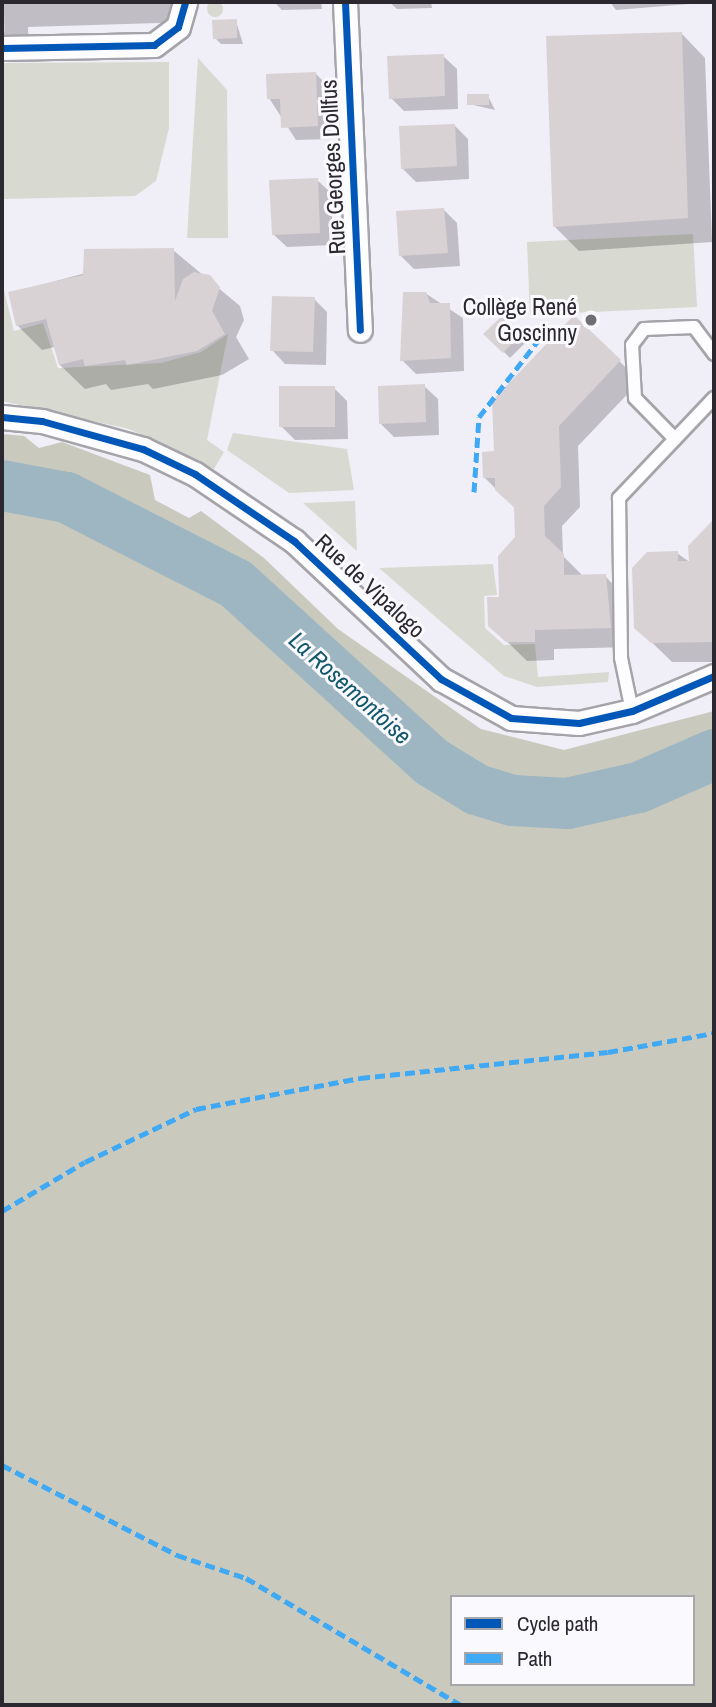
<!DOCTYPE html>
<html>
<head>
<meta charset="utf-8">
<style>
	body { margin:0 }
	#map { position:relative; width:716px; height:1707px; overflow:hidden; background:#f0eef6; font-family:"Archivo Narrow",sans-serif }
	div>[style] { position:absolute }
	.green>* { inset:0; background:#d8d9d0 }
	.round { border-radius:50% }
	.forest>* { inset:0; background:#c9cabd }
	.shadow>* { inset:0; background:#0003 }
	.river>* { height:51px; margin:-25.5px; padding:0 25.5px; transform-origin:25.5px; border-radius:25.5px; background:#9eb6c1 }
	.building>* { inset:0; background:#d9d2d4 }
	.roads { filter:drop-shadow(2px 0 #a5a4aa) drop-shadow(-2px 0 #a5a4aa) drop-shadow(0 2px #a5a4aa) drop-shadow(0 -2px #a5a4aa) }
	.service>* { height:12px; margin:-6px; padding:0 6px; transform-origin:6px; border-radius:6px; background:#fdfcfe }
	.minor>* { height:23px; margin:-11.5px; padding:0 11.5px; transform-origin:11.5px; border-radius:11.5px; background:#fdfcfe }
	.quiet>* { height:5px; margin-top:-2.5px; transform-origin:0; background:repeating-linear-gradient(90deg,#3fa9f5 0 10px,transparent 0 15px) }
	.cycleway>* { height:7px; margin:-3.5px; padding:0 3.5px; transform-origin:3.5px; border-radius:3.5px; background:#0057b8 }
	.dots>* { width:19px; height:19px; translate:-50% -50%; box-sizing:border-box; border:4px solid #faf9fd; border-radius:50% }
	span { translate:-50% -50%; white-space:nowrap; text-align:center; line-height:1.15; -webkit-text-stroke:6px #faf9fd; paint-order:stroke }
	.street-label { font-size:23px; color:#2b292f }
	.poi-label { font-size:23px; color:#2b292f }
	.right { translate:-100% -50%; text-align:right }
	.water-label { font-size:24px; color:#12596c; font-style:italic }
	.frame { position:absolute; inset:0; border:4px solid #2b292f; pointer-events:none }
	.legend { position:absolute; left:450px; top:1595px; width:245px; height:91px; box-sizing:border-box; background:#faf9fd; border:2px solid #a7a6ab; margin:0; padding:9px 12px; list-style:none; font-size:21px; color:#2b292f }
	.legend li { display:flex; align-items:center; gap:14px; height:35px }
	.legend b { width:35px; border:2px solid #a7a6ab }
</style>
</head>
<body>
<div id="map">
	<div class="green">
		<div class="round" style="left:207px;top:1px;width:16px;height:16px"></div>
		<div style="clip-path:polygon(198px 58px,227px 90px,228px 238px,187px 238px)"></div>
		<div style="clip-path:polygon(169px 62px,169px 128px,156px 181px,135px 196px,2px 199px,2px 63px)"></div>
		<div style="clip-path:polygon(693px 234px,697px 307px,530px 315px,527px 242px)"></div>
		<div style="clip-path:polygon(2px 282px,14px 331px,43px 323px,58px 368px,161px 363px,201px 352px,228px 334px,207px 440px,224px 452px,214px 469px,129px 429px,2px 401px)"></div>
		<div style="clip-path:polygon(233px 433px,347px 449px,354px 490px,289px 493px,227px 450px)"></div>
		<div style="clip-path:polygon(355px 501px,357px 551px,303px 503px)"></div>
		<div style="clip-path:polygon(493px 564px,497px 595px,484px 596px,485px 628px,504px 645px,535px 644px,538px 677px,609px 672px,608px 682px,537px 687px,504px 676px,379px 568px)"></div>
	</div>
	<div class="forest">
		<div style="clip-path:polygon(evenodd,2px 434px,24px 436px,39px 448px,62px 442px,150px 475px,155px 500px,189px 518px,201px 511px,264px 558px,338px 629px,481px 729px,564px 750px,714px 711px,714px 1705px,2px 1705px,2px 434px,452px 1597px,693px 1597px,693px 1684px,452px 1684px,452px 1597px)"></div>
	</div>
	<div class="shadow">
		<div style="clip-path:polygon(2px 2px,191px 2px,191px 22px,28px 27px,29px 56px,2px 56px)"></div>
		<div style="clip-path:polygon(274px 2px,321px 2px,322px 9px,282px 10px)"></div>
		<div style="clip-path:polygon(389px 2px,431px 2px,432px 8px,397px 9px)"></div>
		<div style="clip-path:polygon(714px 2px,616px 10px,610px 2px)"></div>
		<div style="clip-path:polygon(236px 21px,243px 44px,221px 44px,215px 38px)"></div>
		<div style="clip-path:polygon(681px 33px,705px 58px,712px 242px,579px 251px,555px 227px)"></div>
		<div style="clip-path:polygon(443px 56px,457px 69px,458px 109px,404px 111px,391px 98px)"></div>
		<div style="clip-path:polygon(316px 74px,329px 87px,331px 139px,296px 140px,269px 98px)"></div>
		<div style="clip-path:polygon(488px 96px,495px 110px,469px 104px)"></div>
		<div style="clip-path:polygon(454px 125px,468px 139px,469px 179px,416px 182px,402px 168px)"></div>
		<div style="clip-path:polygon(317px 180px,331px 193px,333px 245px,287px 247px,273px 234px)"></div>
		<div style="clip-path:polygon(444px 210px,457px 223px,460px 266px,414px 269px,400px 255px)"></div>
		<div style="clip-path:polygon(173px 250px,240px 306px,244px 320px,236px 337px,249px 359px,222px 375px,153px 389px,148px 384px,111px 390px,106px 384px,85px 389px,60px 365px,55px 347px,42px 350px,18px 326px,10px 293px)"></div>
		<div style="clip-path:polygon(425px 293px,463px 318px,464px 371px,416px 374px,402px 360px)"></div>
		<div style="clip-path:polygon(314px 299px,327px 312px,326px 365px,285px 364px,272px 350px)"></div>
		<div style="clip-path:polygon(502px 318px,526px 342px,510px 358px,486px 334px)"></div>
		<div style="clip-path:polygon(574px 318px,640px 381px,578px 446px,580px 507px,562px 526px,563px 556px,582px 575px,605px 576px,624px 596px,629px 647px,554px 649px,554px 660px,527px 661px,490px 625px,517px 538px,515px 508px,485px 478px)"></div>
		<div style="clip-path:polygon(424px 386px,438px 399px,439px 435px,394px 437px,380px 423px)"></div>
		<div style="clip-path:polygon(334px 388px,347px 401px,348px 439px,295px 440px,281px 426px)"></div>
		<div style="clip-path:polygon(714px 522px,714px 662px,672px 662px,636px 627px,677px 553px,691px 563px,690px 547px)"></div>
	</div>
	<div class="river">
		<div style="left:2px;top:485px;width:65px;rotate:10.6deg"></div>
		<div style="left:66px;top:497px;width:190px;rotate:27deg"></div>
		<div style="left:235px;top:583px;width:266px;rotate:42.3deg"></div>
		<div style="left:432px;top:762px;width:52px;rotate:31.5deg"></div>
		<div style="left:476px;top:789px;width:38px;rotate:17deg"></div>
		<div style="left:512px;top:800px;width:55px;rotate:3.1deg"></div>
		<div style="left:567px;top:803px;width:73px;rotate:-12.7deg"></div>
		<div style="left:638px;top:787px;width:83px;rotate:-23.5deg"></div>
	</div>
	<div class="building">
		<div style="clip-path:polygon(2px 8px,4px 8px,5px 32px,2px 32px)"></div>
		<div style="clip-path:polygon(237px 19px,237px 38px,213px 39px,212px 20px)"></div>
		<div style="clip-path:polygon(682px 32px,688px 218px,553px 227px,546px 36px)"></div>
		<div style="clip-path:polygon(444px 54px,445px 96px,389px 99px,387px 56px)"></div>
		<div style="clip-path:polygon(316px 72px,318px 126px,281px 128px,280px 99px,267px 99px,266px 74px)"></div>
		<div style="clip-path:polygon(467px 94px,489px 94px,489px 105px,467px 105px)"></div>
		<div style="clip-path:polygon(455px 124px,457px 166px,401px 169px,399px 126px)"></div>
		<div style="clip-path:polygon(318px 178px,320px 233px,272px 235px,269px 180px)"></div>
		<div style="clip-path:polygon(444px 208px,448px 253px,399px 256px,396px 211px)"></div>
		<div style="clip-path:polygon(174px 248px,175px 301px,183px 279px,194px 272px,210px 275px,220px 287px,212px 311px,225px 334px,197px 351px,127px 365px,125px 360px,85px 366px,83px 359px,59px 365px,46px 319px,16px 326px,8px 292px,83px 275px,84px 249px)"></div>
		<div style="clip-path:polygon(403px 292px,426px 292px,430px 303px,450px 303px,451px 358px,400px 361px)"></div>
		<div style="clip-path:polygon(272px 296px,315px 297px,313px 352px,270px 351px)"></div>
		<div style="clip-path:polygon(574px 315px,621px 360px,559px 426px,561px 487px,544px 506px,545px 536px,564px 554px,564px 575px,606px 574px,611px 628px,535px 630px,535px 642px,506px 642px,488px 626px,487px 597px,499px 597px,498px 556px,515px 537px,514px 507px,495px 490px,495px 478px,483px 478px,482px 452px,494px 451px,492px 401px)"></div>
		<div style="clip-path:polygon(502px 316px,521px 334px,503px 353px,483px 334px)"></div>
		<div style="clip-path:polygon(425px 384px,426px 422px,379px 424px,378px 386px)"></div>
		<div style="clip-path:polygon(279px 386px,335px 386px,335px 427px,279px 427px)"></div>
		<div style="clip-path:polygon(714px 519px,714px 642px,651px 643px,634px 628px,632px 568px,647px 552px,678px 551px,678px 561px,689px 561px,688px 546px)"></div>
	</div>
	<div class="roads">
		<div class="service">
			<div style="left:675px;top:439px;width:57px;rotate:-134.3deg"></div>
			<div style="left:635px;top:398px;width:53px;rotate:-93.2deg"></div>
			<div style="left:632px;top:345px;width:20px;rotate:-53deg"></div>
			<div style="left:644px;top:329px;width:50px;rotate:-2.3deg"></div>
			<div style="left:694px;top:327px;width:34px;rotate:53deg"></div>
			<div style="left:632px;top:711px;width:54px;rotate:-101.7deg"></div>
			<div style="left:621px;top:658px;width:160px;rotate:-90.7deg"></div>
			<div style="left:619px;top:498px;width:138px;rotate:-46.5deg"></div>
		</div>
		<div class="minor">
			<div style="left:345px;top:2px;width:328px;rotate:87.4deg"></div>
			<div style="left:2px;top:48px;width:152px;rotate:-1.1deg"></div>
			<div style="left:154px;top:45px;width:30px;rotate:-37deg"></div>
			<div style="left:178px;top:27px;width:26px;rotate:-74deg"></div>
			<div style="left:2px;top:417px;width:40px;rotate:5.7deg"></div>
			<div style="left:42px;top:421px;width:105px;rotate:15.5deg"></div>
			<div style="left:143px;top:449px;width:58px;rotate:25.7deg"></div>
			<div style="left:195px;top:474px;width:120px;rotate:34.1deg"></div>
			<div style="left:294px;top:541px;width:202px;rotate:43.2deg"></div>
			<div style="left:441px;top:679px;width:80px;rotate:29.1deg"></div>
			<div style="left:511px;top:718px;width:68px;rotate:4.2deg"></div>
			<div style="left:579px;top:723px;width:54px;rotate:-12.8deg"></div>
			<div style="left:632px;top:711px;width:89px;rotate:-23.1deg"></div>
		</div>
	</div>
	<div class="quiet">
		<div style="left:474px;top:492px;width:75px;rotate:-86.2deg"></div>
		<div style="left:479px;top:417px;width:118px;rotate:-52.3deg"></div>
		<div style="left:2px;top:1211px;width:96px;rotate:-30.6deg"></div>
		<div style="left:85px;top:1162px;width:123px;rotate:-25.5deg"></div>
		<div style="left:196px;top:1109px;width:167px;rotate:-10.7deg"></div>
		<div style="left:360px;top:1078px;width:249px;rotate:-6deg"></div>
		<div style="left:608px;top:1052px;width:108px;rotate:-10.2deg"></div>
		<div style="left:2px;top:1465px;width:197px;rotate:27.2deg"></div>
		<div style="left:177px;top:1555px;width:73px;rotate:18.4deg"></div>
		<div style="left:246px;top:1578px;width:250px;rotate:30.6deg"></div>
	</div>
	<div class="cycleway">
		<div style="left:345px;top:2px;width:328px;rotate:87.4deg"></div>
		<div style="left:2px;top:48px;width:152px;rotate:-1.1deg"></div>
		<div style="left:154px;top:45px;width:30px;rotate:-37deg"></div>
		<div style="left:178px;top:27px;width:26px;rotate:-74deg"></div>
		<div style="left:2px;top:417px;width:40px;rotate:5.7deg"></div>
		<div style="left:42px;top:421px;width:105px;rotate:15.5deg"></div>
		<div style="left:143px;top:449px;width:58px;rotate:25.7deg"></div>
		<div style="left:195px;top:474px;width:120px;rotate:34.1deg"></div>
		<div style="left:294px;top:541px;width:202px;rotate:43.2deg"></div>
		<div style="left:441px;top:679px;width:80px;rotate:29.1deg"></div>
		<div style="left:511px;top:718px;width:68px;rotate:4.2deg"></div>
		<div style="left:579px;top:723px;width:54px;rotate:-12.8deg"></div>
		<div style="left:632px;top:711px;width:89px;rotate:-23.1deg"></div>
	</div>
	<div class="dots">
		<div style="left:591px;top:320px;background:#706e75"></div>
	</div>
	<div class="street-label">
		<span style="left:333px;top:167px;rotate:-93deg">Rue Georges Dollfus</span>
		<span style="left:370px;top:586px;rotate:43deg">Rue de Vipalogo</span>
	</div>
	<div class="poi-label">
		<span class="right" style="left:577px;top:320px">Collège René<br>Goscinny</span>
	</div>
	<div class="water-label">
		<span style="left:350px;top:688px;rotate:42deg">La Rosemontoise</span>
	</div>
	<div class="frame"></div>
	<ul class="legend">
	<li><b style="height:9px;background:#0057b8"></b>Cycle path</li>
	<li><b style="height:9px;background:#3fa9f5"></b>Path</li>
	</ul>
</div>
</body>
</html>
